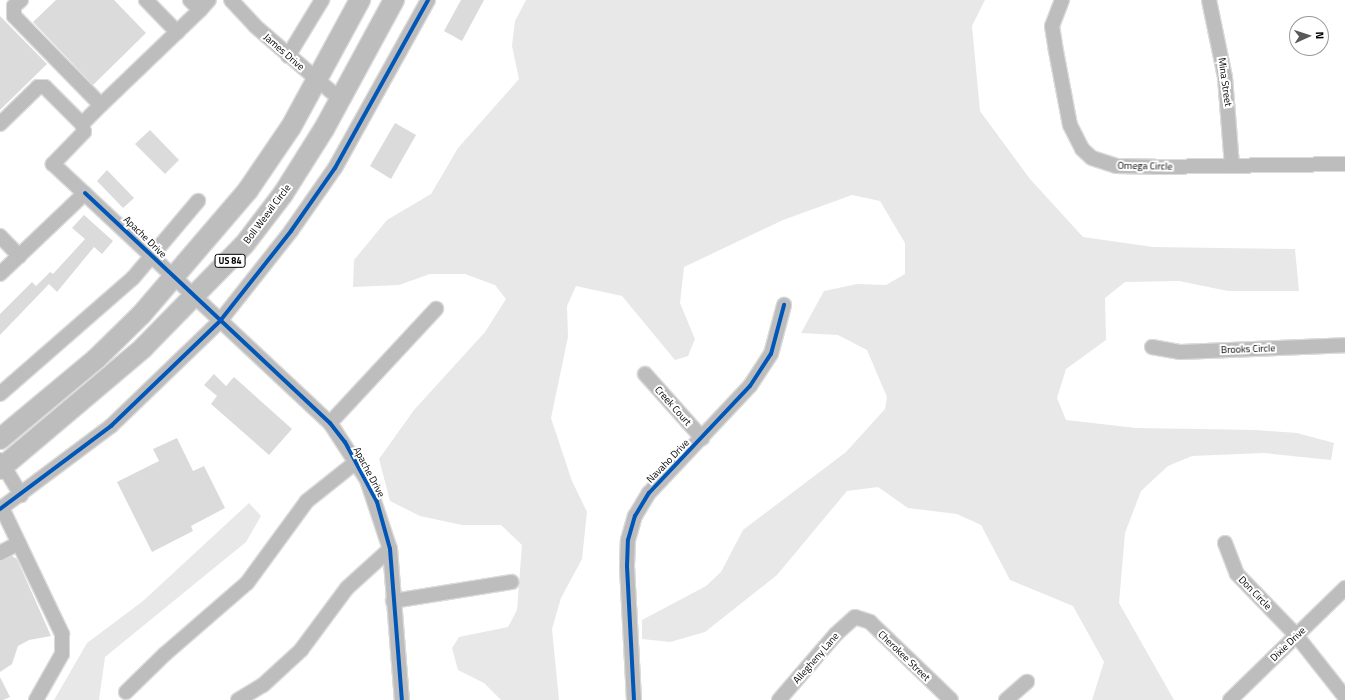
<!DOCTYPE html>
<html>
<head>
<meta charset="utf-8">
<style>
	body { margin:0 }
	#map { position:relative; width:1345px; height:700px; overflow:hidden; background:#fff; font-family:"Titillium Web",sans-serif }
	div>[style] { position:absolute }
	.green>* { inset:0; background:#e8e8e8 }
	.building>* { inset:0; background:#dbdbdb }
	.roads { filter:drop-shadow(1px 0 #dbdbdb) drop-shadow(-1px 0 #dbdbdb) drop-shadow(0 1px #dbdbdb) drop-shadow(0 -1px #dbdbdb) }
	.minor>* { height:14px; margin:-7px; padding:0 7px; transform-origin:7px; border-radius:7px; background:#bdbdbd }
	.highway>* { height:20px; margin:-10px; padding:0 10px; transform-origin:10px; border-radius:10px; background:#bdbdbd }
	.cycleway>* { height:4px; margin:-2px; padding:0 2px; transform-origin:2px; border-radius:2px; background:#0057b8 }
	span { translate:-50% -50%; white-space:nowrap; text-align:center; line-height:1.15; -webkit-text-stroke:4px #fff; paint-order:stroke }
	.shield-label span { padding:1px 3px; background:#fff; border:1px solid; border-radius:3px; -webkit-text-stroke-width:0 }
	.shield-label { font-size:9px; color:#000; font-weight:700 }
	.street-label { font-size:10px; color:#000 }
	.north { position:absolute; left:1289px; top:16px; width:40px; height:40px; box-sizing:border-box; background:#fff; border:1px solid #999; border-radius:50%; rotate:87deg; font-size:11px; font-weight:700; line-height:16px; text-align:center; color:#000 }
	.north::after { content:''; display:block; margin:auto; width:14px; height:18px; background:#595959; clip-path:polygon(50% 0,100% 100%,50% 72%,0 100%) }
</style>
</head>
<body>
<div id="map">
	<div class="green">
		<div style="clip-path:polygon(526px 0,985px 0,972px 26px,980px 111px,1030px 179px,1083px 237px,1153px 247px,1295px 249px,1299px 291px,1228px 291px,1179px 281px,1125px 282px,1105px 298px,1106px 340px,1066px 369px,1057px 398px,1066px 420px,1136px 428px,1256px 430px,1297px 433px,1334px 443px,1331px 460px,1264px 453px,1192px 456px,1168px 466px,1141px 491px,1125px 533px,1119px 603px,1174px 700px,1092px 700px,1104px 662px,1073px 606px,1010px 580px,981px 525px,957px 514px,908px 508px,878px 487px,847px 491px,777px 575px,705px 632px,670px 642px,642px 639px,642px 620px,706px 586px,721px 572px,743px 530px,846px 452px,885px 409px,887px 397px,867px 350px,838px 335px,801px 333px,824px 291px,857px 284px,886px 285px,905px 274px,905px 243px,880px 201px,852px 195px,783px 220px,684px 267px,680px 303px,695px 339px,688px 356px,675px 360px,622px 296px,576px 286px,567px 306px,568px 337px,551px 418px,572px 481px,587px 512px,582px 559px,561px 598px,552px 629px,559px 700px,501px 700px,484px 683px,458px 670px,452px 648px,459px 637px,508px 627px,517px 610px,522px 545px,501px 525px,462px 525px,420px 516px,390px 501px,379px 459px,414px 410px,485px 332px,506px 299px,495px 285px,465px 274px,430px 274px,399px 285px,353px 287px,354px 260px,387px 220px,431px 194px,458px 148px,519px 79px,512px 46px,515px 21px)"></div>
		<div style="clip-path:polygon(249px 503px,261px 516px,246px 542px,105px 657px,99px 700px,54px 700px,87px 643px,143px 601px)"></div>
	</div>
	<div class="building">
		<div style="clip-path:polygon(56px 0,114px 0,146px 33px,93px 85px,33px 22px)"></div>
		<div style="clip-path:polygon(461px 0,484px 0,462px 41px,444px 31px)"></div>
		<div style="clip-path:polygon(0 16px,47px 64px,0 110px)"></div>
		<div style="clip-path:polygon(395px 123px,416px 135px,391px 179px,370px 166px)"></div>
		<div style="clip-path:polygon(150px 130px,179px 160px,165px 174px,135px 144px)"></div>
		<div style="clip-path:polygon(107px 170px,134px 198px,123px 208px,97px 181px)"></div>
		<div style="clip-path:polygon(84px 215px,113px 241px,102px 254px,94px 247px,57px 292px,49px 284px,0 335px,0 314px,32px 282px,36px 286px,50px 272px,53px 274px,85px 239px,72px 228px)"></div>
		<div style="clip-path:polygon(214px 374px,226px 386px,234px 377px,292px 429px,269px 455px,211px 404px,217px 396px,204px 385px)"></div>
		<div style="clip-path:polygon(177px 438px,193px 471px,204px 466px,225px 508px,191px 526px,193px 531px,152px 552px,117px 482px,159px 461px,153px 449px)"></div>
		<div style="clip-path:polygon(12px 556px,17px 559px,51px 636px,29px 640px,18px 646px,12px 664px,0 672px,0 561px)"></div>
		<div style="clip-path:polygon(0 677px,10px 697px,3px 700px,0 700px)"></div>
	</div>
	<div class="roads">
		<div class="minor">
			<div style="left:21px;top:0;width:9px;rotate:139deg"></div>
			<div style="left:14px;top:6px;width:10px;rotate:90deg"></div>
			<div style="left:14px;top:16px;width:124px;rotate:45.7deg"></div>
			<div style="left:101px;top:105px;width:137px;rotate:-43.8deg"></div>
			<div style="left:146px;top:0;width:45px;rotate:45.9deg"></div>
			<div style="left:190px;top:0;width:14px;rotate:45deg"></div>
			<div style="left:200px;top:10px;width:13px;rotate:-48deg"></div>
			<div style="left:231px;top:0;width:35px;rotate:47deg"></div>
			<div style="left:255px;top:26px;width:113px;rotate:40.7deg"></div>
			<div style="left:1062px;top:0;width:28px;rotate:111deg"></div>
			<div style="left:1052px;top:26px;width:25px;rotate:81deg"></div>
			<div style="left:1056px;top:51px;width:75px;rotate:79.3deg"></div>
			<div style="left:1070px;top:125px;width:27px;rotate:63deg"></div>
			<div style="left:1082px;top:149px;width:13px;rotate:42deg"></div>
			<div style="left:1092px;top:158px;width:25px;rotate:18deg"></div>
			<div style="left:1116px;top:166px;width:39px;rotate:1deg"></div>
			<div style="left:1155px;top:167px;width:190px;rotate:-0.9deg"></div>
			<div style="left:1209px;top:0;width:79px;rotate:78.3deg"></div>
			<div style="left:1225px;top:77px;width:88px;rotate:85.5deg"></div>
			<div style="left:288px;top:56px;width:66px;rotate:-58.7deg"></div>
			<div style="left:0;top:124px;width:53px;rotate:-44.2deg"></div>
			<div style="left:38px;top:87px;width:7px"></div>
			<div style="left:45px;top:87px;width:52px;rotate:45deg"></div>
			<div style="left:82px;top:124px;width:27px;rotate:-45deg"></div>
			<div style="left:82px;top:124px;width:8px;rotate:76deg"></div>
			<div style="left:84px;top:132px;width:45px;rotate:134.1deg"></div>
			<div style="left:53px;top:164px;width:379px;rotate:43.1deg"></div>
			<div style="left:330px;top:423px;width:68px;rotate:57deg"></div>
			<div style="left:367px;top:480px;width:73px;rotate:71.6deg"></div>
			<div style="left:390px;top:549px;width:151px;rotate:85.5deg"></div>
			<div style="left:0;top:236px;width:28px;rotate:46deg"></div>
			<div style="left:0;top:274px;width:117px;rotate:-43.6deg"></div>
			<div style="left:1152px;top:347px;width:29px;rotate:10deg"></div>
			<div style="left:1181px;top:352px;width:164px;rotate:-2.4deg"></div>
			<div style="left:645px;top:374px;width:86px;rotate:48.3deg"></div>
			<div style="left:0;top:394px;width:176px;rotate:-41.1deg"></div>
			<div style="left:133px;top:278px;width:101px;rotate:-49.8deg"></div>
			<div style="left:330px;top:423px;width:156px;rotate:-47.1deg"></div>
			<div style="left:0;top:460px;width:41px;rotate:59deg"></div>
			<div style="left:2px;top:508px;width:140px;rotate:64.5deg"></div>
			<div style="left:62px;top:634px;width:20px;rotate:90deg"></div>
			<div style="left:62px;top:654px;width:53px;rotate:119.5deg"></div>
			<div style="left:0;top:509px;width:139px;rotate:-36.8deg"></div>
			<div style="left:111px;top:426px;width:151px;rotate:-43.9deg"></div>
			<div style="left:220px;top:321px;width:115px;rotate:-51.7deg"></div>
			<div style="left:291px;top:231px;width:77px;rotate:-55.1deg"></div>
			<div style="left:335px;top:168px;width:192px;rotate:-61deg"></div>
			<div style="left:1225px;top:543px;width:33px;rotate:69deg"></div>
			<div style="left:1237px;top:574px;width:85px;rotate:46deg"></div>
			<div style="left:1296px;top:635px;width:79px;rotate:51.7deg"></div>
			<div style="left:0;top:553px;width:21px;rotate:-28deg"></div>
			<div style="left:393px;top:601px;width:120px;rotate:-9.1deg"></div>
			<div style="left:126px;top:692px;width:54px;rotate:-44.3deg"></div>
			<div style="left:165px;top:654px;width:108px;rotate:-40.9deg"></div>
			<div style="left:247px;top:583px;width:102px;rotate:-53.8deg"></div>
			<div style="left:307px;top:501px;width:63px;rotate:-38.5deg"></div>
			<div style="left:238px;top:700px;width:29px;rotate:-31deg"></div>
			<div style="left:263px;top:685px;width:52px;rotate:-42.6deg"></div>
			<div style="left:301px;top:650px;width:77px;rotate:-53.4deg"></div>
			<div style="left:347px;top:588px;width:58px;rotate:-42.2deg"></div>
			<div style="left:634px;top:700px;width:134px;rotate:-93deg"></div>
			<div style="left:627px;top:566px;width:26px;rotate:-88deg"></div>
			<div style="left:628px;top:540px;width:25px;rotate:-74deg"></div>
			<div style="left:635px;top:516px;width:27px;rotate:-59deg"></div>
			<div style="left:649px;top:493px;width:147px;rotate:-46.7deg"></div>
			<div style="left:750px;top:386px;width:38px;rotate:-57deg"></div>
			<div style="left:771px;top:354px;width:51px;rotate:-75.1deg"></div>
			<div style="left:779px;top:700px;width:87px;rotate:-49.2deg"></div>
			<div style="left:836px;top:634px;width:25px;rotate:-42deg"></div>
			<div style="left:855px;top:617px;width:16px;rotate:18deg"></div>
			<div style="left:870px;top:622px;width:112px;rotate:43.9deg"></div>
			<div style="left:1006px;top:700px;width:28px;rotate:-41deg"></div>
			<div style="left:1230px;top:700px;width:161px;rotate:-44.2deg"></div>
		</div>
		<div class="highway">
			<div style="left:0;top:439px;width:125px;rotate:-39.8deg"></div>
			<div style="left:96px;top:359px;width:63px;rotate:-44.4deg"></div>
			<div style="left:141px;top:315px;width:165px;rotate:-49.4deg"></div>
			<div style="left:248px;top:190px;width:76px;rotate:-55.7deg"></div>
			<div style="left:291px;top:127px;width:145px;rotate:-61.5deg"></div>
			<div style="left:0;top:469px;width:187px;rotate:-40.2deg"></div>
			<div style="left:143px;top:348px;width:144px;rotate:-45.6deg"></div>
			<div style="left:244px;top:245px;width:64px;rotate:-52.6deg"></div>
			<div style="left:283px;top:194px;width:77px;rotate:-57.8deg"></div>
			<div style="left:324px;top:129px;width:147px;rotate:-61.5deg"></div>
		</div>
	</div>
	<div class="cycleway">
		<div style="left:85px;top:193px;width:336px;rotate:43.2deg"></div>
		<div style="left:330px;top:423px;width:24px;rotate:52deg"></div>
		<div style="left:345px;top:442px;width:68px;rotate:61.9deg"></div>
		<div style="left:377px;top:502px;width:49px;rotate:74.5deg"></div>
		<div style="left:390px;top:549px;width:151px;rotate:85.5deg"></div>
		<div style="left:0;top:509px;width:139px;rotate:-36.8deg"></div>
		<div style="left:111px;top:426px;width:151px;rotate:-43.9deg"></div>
		<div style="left:220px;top:321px;width:115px;rotate:-51.7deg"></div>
		<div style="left:291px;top:231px;width:77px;rotate:-55.1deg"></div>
		<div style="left:335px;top:168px;width:192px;rotate:-61deg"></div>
		<div style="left:634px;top:700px;width:134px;rotate:-93deg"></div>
		<div style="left:627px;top:566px;width:26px;rotate:-88deg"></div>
		<div style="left:628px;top:540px;width:25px;rotate:-74deg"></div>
		<div style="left:635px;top:516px;width:27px;rotate:-59deg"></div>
		<div style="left:649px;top:493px;width:147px;rotate:-46.7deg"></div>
		<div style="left:750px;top:386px;width:38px;rotate:-57deg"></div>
		<div style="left:771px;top:354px;width:51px;rotate:-75.1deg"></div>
	</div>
	<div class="shield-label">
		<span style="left:230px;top:261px">US 84</span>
	</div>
	<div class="street-label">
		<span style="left:284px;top:52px;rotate:41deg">James Drive</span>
		<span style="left:1225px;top:82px;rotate:82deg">Mina Street</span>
		<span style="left:1145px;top:166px;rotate:1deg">Omega Circle</span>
		<span style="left:267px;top:214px;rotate:-53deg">Boll Weevil Circle</span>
		<span style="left:145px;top:237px;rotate:44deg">Apache Drive</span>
		<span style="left:1248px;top:349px;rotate:-2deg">Brooks Circle</span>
		<span style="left:673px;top:406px;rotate:48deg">Creek Court</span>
		<span style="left:668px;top:461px;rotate:-46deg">Navaho Drive</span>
		<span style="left:369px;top:472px;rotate:62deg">Apache Drive</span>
		<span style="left:1255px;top:593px;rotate:46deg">Don Circle</span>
		<span style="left:1288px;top:644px;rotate:-44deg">Dixie Drive</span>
		<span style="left:904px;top:656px;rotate:44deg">Cherokee Street</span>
		<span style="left:816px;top:658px;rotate:-49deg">Allegheny Lane</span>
	</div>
	<div class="north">N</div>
</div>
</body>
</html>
